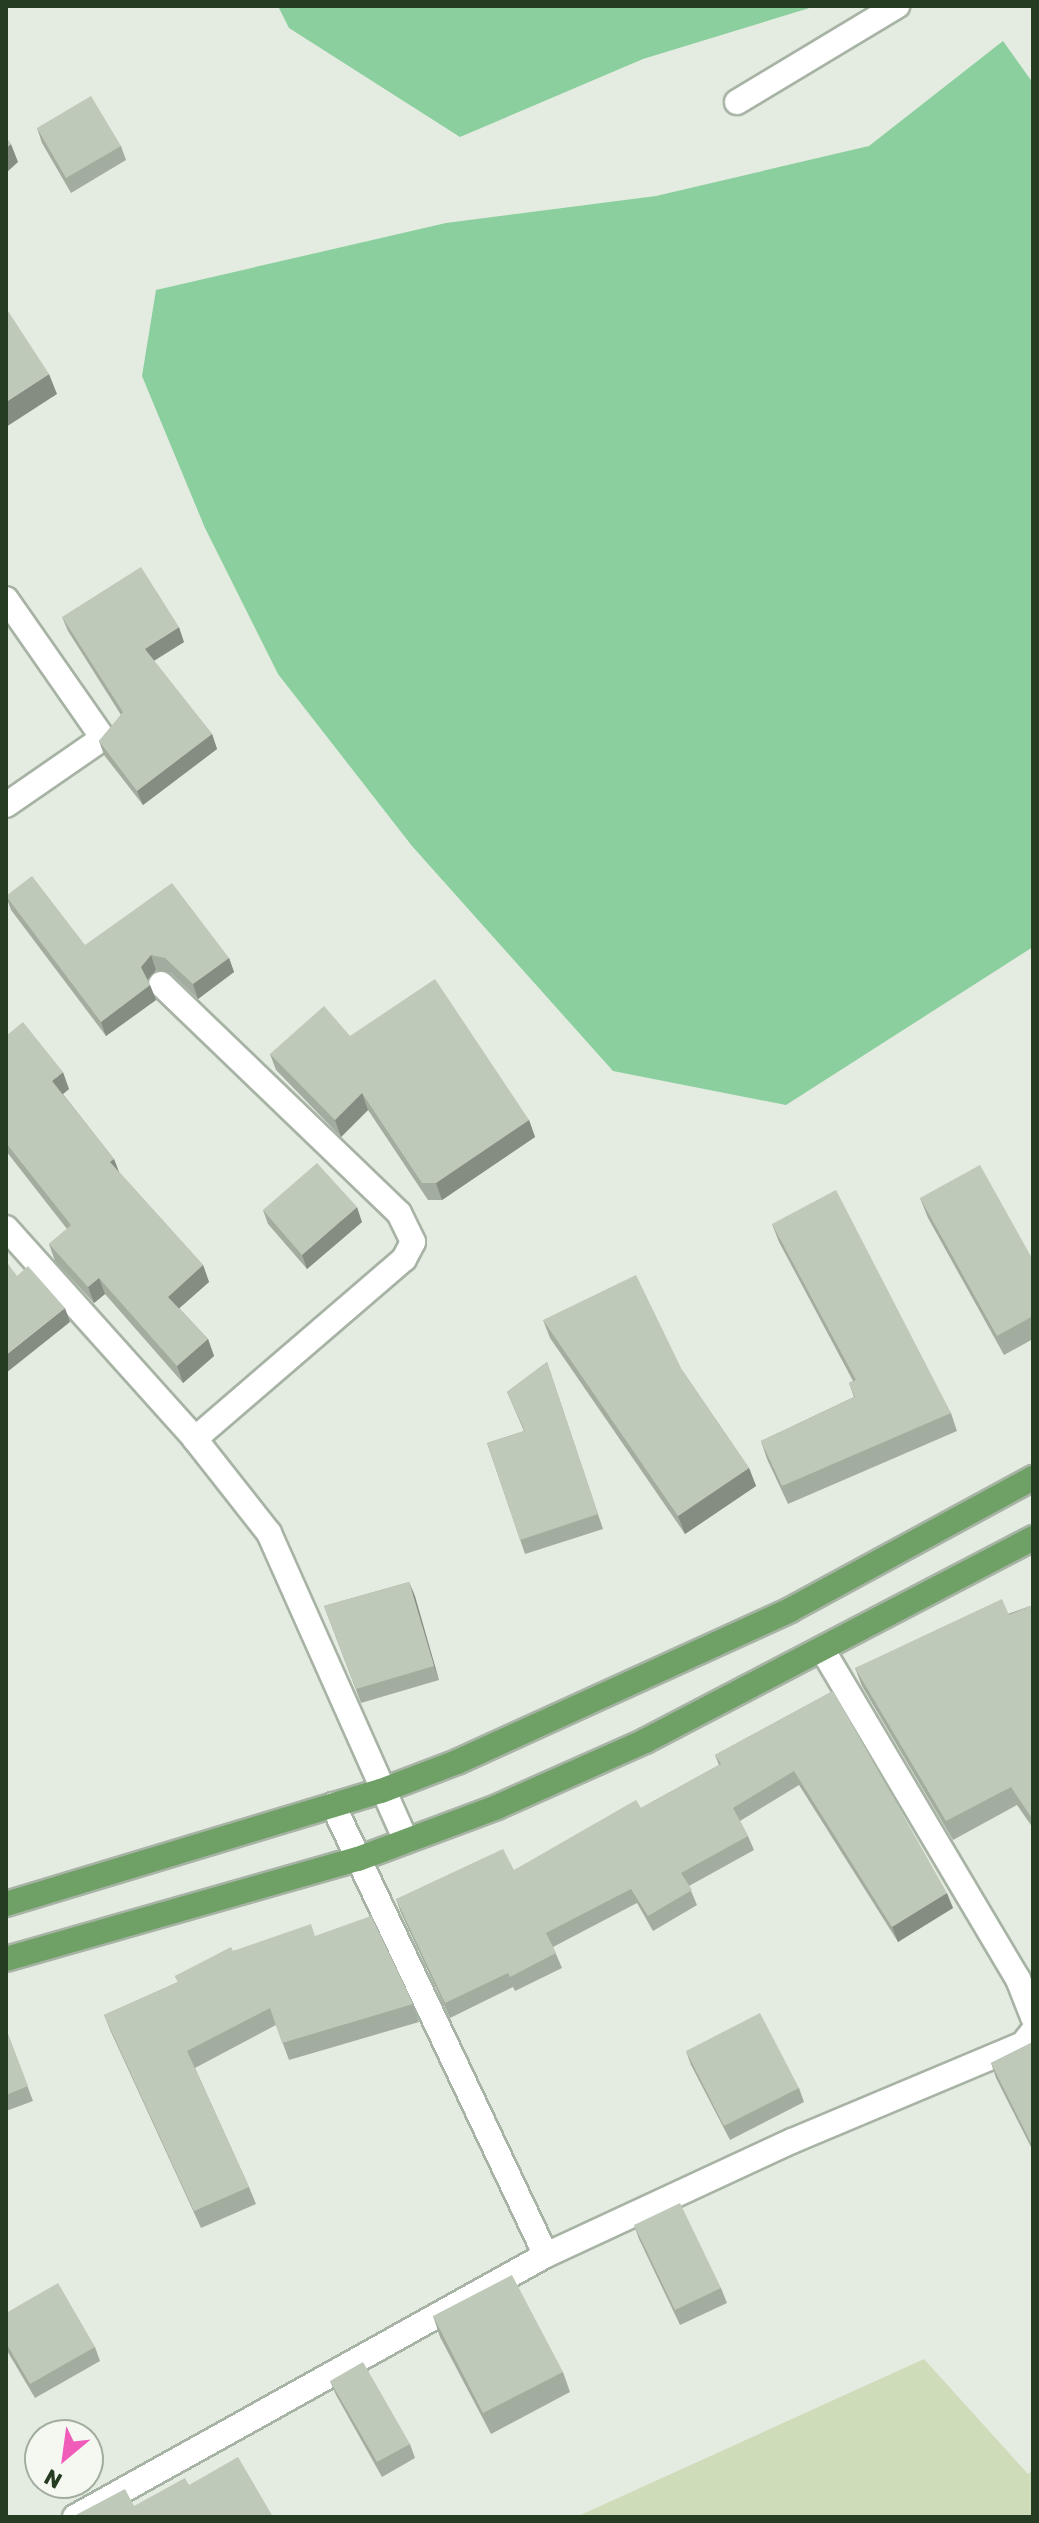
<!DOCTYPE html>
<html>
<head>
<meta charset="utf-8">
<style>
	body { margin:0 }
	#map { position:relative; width:1039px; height:2523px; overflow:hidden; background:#e4ebe1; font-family:Rubik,sans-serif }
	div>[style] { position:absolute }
	.green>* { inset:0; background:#cfdcba }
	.water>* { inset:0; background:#8acf9d }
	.roads { filter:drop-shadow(2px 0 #a7b3a4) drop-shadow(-2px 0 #a7b3a4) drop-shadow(0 2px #a7b3a4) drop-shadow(0 -2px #a7b3a4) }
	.street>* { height:24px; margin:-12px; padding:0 12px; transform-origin:12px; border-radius:12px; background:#fff }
	.primary>* { height:24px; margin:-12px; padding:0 12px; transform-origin:12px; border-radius:12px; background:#6fa066 }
	.wall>* { inset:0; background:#a3ad9f }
	.shaded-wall>* { inset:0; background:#858d82 }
	.building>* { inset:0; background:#bec9b9 }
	span { translate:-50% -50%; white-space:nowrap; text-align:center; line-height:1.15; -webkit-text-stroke:6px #f4f8f1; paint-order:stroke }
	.frame { position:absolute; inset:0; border:8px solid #263c22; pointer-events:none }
	.north { position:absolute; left:24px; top:2419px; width:80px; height:80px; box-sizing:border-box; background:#f4f8f1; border:2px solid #a2ad9e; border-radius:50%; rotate:209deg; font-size:22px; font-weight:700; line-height:32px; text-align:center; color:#263c22 }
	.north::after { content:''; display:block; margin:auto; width:28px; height:36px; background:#ef5cba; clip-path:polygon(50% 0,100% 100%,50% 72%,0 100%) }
</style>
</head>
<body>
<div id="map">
	<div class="green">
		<div style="clip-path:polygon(924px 2359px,1028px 2474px,1033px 2470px,1033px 2517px,576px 2517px)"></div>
	</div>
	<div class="water">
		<div style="clip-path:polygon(278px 6px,816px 6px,643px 59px,460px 137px,289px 28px)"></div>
		<div style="clip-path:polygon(1003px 41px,1033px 83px,1033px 947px,786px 1105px,613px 1071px,412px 846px,278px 674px,205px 528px,142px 376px,156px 290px,446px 223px,656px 196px,869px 146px)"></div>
	</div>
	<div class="roads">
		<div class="street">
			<div style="left:737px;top:102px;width:187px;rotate:-31deg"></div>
			<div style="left:6px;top:599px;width:169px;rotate:55.1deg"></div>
			<div style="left:103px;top:738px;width:118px;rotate:145.4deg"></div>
			<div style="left:161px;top:984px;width:330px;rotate:43.9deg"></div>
			<div style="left:399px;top:1213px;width:32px;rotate:64deg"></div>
			<div style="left:413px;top:1242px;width:19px;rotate:118deg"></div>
			<div style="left:404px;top:1259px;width:276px;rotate:139.3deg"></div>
			<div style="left:6px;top:1228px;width:283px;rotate:48.1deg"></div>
			<div style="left:195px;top:1439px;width:120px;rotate:51.8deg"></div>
			<div style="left:269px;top:1533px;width:337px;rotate:66deg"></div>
			<div style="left:822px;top:1649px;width:384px;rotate:59.3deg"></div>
			<div style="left:1018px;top:1979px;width:41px;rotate:68.5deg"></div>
			<div style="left:333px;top:1805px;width:498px;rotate:64.7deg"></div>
			<div style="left:75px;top:2517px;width:539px;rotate:-29.09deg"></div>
			<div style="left:546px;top:2255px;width:271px;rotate:-24.9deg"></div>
			<div style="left:792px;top:2141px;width:251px;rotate:-22.8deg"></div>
			<div style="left:1023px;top:2044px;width:16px;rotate:-52deg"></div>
		</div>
		<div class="primary">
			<div style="left:6px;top:1904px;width:392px;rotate:-16.8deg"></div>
			<div style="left:381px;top:1791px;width:81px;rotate:-20.9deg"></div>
			<div style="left:457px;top:1762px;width:366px;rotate:-24.5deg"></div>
			<div style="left:790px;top:1610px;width:277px;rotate:-28.5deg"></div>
			<div style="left:6px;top:1959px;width:366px;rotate:-15.9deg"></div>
			<div style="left:358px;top:1859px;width:148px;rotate:-20.5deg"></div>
			<div style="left:497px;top:1807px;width:162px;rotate:-24deg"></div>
			<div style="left:645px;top:1741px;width:438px;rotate:-27.6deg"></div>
		</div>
	</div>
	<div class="wall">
		<div style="clip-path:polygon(37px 128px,121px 146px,126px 160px,71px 193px,42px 143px)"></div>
		<div style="clip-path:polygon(62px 617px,184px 642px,154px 661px,212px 734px,217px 749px,143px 805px,104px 755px,99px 741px,121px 715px,68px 631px)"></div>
		<div style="clip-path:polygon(6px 896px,85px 945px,229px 958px,234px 972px,198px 999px,171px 973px,156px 970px,148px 980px,156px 1000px,106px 1036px,11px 910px)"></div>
		<div style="clip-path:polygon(6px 1036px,69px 1089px,63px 1094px,114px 1159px,119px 1172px,203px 1265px,209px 1282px,179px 1308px,208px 1339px,214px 1356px,183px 1383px,105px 1294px,94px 1303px,55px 1261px,49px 1244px,67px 1229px,6px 1151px)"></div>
		<div style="clip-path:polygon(350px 1036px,529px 1120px,535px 1137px,442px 1200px,428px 1200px,368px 1110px,341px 1137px,276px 1070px,270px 1054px)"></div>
		<div style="clip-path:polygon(920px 1198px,1033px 1260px,1033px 1339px,1004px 1355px,928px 1218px)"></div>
		<div style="clip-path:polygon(263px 1210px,362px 1222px,307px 1269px,268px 1224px)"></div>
		<div style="clip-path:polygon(772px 1224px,951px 1413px,957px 1431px,788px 1504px,767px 1459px,761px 1441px,854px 1397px,849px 1383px,853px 1381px,779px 1242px)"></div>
		<div style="clip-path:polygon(543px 1320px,682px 1370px,749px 1468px,756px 1486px,685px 1534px,550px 1338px)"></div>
		<div style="clip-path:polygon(547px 1362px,603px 1529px,525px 1554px,487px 1443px,524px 1431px,507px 1392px)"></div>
		<div style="clip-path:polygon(409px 1582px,439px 1680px,361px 1703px,324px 1606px)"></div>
		<div style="clip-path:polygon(1033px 1605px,1033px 1828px,1017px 1805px,953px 1840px,862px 1686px,855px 1668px)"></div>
		<div style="clip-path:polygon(833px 1691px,953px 1908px,898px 1942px,799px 1785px,740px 1821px,748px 1836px,754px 1850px,689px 1886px,697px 1905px,653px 1931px,637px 1903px,553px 1947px,562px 1968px,515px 1991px,513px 1987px,450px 2018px,401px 1913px,396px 1899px,514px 1870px,641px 1808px,719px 1765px,715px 1755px)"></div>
		<div style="clip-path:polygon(315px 1936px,413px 2004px,419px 2022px,289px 2060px,276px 2025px,195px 2068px,249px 2187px,256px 2204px,201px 2228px,111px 2032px,104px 2015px,178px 1982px,175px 1976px,233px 1951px)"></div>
		<div style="clip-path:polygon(6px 2029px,33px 2101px,6px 2111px)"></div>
		<div style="clip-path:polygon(1033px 2042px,1033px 2151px,996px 2078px,991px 2063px)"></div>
		<div style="clip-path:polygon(686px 2051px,799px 2088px,804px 2102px,730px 2140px,691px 2065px)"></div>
		<div style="clip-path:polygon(634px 2225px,721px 2288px,727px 2303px,680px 2325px,639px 2239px)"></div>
		<div style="clip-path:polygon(6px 2313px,95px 2347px,100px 2361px,35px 2398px,6px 2349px)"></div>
		<div style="clip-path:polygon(433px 2316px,563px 2372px,570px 2392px,491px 2434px,440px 2337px)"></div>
		<div style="clip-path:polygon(330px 2381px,410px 2444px,415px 2458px,382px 2477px,336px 2395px)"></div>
	</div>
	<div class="shaded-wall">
		<div style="clip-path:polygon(11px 144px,18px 162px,6px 173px,6px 148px)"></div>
		<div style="clip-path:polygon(49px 374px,57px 394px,6px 427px,6px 402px)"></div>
		<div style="clip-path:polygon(179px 627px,184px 642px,150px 663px,145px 649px)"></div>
		<div style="clip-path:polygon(212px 734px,217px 749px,143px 805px,137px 791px)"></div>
		<div style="clip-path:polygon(151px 955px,156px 970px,146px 981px,141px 967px)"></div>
		<div style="clip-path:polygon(229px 958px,234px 972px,198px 999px,193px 984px)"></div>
		<div style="clip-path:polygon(150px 985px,156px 1000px,106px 1036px,101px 1022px)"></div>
		<div style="clip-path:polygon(63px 1072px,69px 1089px,58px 1098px,52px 1081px)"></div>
		<div style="clip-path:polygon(362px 1093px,368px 1110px,341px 1137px,335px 1120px)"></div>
		<div style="clip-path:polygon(529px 1120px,535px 1137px,442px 1200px,436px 1183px)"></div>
		<div style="clip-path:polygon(114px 1159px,120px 1175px,110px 1162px)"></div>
		<div style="clip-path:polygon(357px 1207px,362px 1222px,307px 1269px,302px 1255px)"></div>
		<div style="clip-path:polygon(203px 1265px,209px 1282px,174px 1313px,168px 1297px)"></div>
		<div style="clip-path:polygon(99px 1278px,105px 1294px,94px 1303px,88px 1287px)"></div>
		<div style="clip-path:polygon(65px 1308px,70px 1322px,6px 1373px,6px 1355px)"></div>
		<div style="clip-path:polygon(208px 1339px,214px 1356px,183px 1383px,177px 1366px)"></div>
		<div style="clip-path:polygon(749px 1468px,756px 1486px,685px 1534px,678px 1516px)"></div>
		<div style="clip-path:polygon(409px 1582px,415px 1596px,439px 1680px,434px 1666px)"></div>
		<div style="clip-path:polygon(947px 1893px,953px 1908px,898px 1942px,892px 1927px)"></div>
	</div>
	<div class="building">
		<div style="clip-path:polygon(91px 96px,121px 146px,66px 178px,37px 128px)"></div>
		<div style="clip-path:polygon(6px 137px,11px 144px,6px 148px)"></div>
		<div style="clip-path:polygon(6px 308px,49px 374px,6px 402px)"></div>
		<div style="clip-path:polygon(141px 567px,179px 627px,145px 649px,212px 734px,137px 791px,99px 741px,123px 712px,62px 617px)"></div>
		<div style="clip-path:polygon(32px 876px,85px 945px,172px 883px,229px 958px,193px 984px,165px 958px,151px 955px,141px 967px,150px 985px,101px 1022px,6px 896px)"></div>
		<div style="clip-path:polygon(435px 979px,529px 1120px,436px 1183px,422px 1183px,362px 1093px,335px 1120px,270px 1054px,324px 1006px,350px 1036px)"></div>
		<div style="clip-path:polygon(23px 1022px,63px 1072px,52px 1081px,114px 1159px,110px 1162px,203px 1265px,168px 1297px,208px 1339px,177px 1366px,99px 1278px,88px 1287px,49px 1244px,71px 1225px,6px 1143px,6px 1036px)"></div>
		<div style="clip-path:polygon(317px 1163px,357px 1207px,302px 1255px,263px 1210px)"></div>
		<div style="clip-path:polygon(980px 1165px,1033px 1260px,1033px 1316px,997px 1336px,920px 1198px)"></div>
		<div style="clip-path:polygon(836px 1190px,951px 1413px,782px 1486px,761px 1441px,855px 1397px,849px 1383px,856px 1380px,772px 1224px)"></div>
		<div style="clip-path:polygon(6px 1261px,17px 1276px,28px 1266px,65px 1308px,6px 1355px)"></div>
		<div style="clip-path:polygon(636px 1275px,682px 1370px,749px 1468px,678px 1516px,543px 1320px)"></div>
		<div style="clip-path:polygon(547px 1362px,598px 1514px,520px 1540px,487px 1443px,525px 1431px,507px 1392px)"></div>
		<div style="clip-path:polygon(409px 1582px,434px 1666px,356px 1689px,324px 1606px)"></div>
		<div style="clip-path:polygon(1002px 1599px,1009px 1615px,1033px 1605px,1033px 1820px,1011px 1787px,946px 1821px,855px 1668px)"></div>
		<div style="clip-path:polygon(833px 1691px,947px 1893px,892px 1927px,794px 1771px,733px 1808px,748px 1836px,681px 1873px,692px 1890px,648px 1916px,631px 1889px,546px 1933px,556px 1953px,510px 1977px,508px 1973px,445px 2003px,396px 1899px,503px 1849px,514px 1870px,636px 1800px,641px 1808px,721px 1764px,715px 1755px)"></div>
		<div style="clip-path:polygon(371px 1916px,413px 2004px,282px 2043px,270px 2008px,187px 2051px,249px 2187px,194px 2211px,104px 2015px,178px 1982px,175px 1976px,231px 1947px,233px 1951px,311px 1924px,315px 1936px)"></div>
		<div style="clip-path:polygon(760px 2013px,799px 2088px,724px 2126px,686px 2051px)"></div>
		<div style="clip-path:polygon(6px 2029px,28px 2086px,6px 2095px)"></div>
		<div style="clip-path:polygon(1033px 2042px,1033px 2147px,991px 2063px)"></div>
		<div style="clip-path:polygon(680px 2203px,721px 2288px,675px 2310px,634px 2225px)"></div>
		<div style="clip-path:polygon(512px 2275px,563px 2372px,483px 2413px,433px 2316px)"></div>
		<div style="clip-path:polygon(58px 2283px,95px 2347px,30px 2384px,6px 2343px,6px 2313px)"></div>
		<div style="clip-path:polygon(363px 2362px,410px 2444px,377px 2462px,330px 2381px)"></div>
		<div style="clip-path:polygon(238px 2457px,273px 2517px,72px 2517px,125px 2489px,134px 2506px,185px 2478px,189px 2485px)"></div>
	</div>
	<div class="frame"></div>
	<div class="north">N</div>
</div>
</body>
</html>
